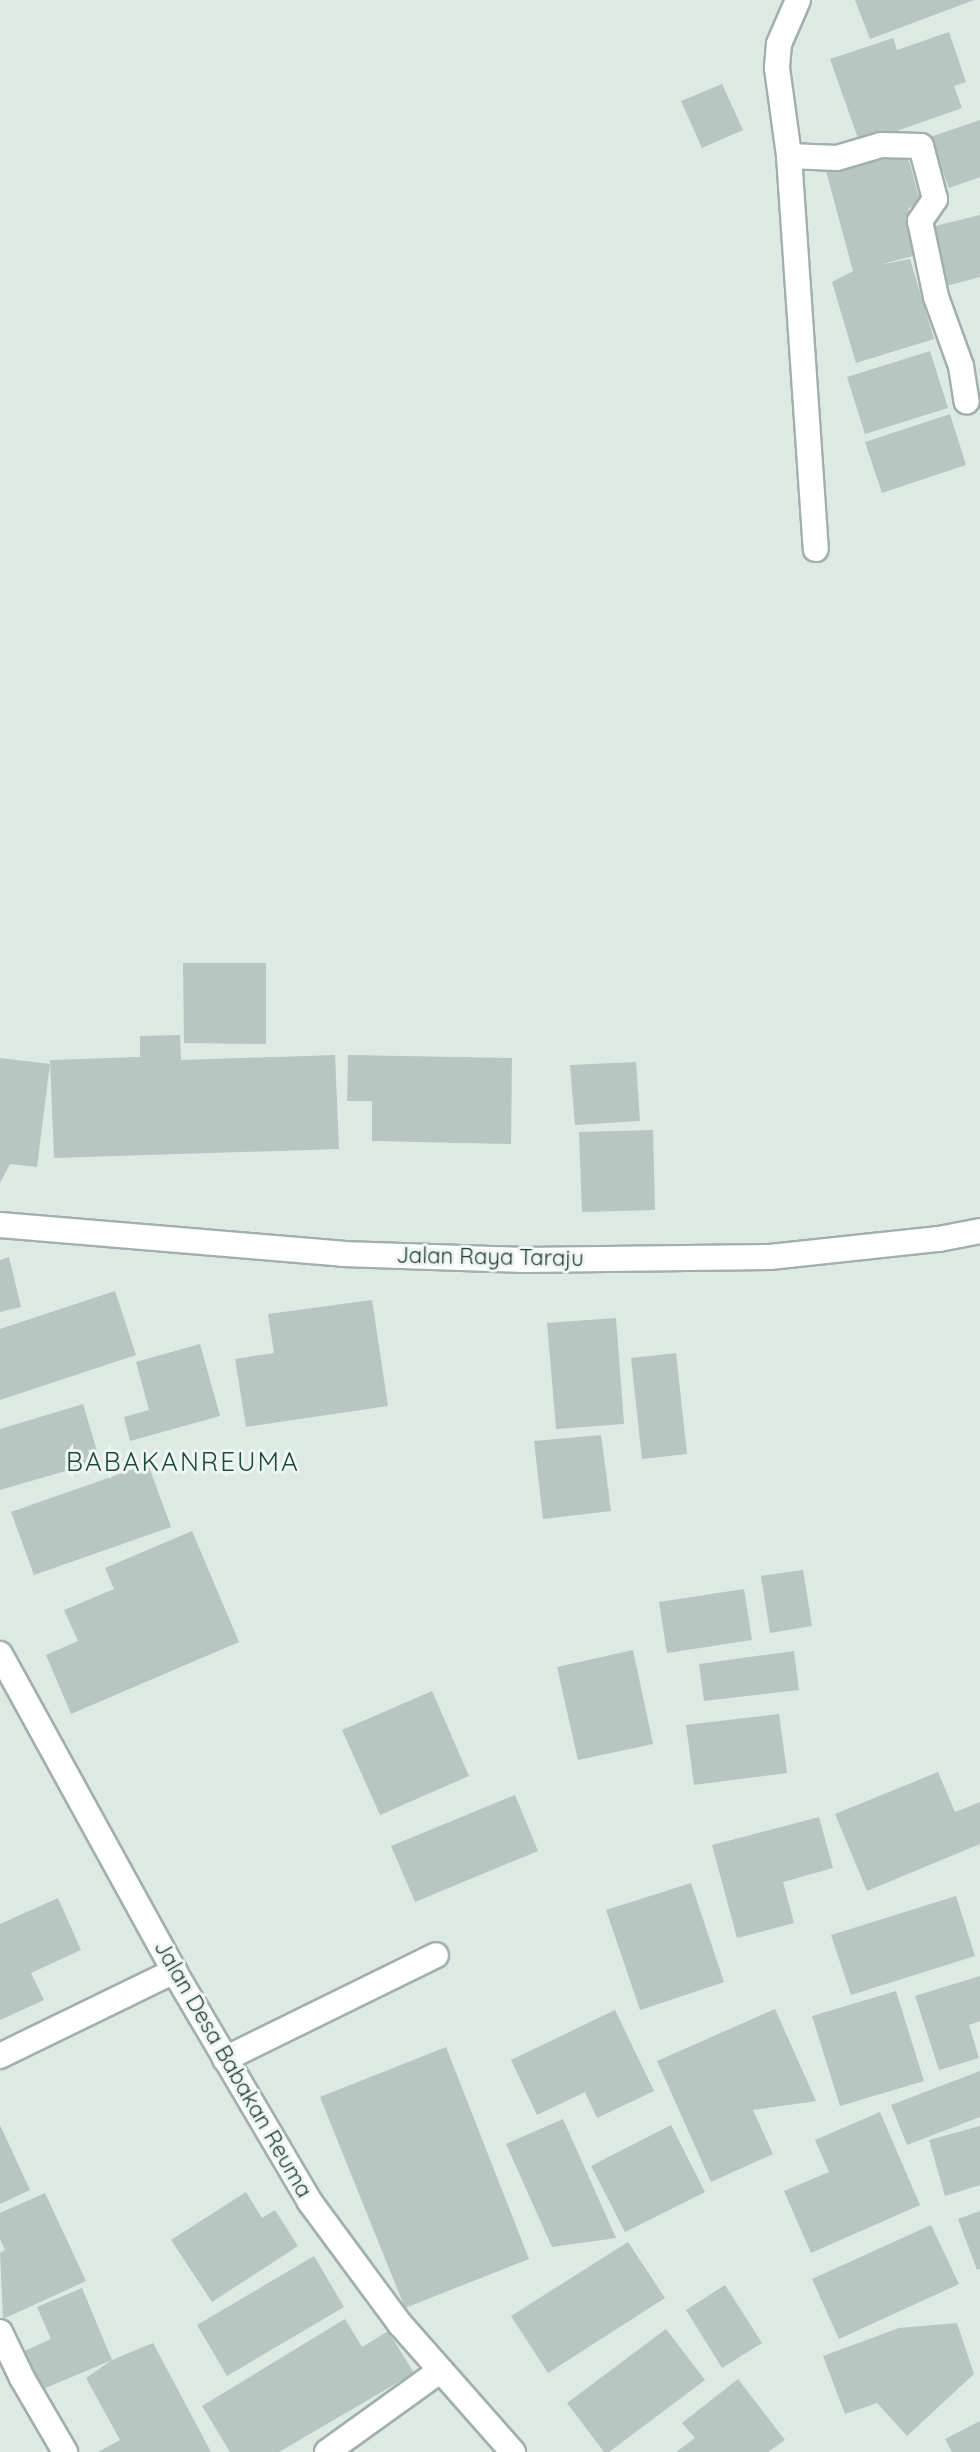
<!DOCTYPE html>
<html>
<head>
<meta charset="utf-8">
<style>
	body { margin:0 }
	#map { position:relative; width:980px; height:2452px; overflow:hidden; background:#dee9e4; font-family:Quicksand,sans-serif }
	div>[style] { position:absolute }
	.building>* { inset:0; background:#b7c6c0 }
	.roads { filter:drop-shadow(2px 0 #a1b0ab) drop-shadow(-2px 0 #a1b0ab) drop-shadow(0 2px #a1b0ab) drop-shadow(0 -2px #a1b0ab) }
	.service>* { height:24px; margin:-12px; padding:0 12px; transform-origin:12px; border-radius:12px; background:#fff }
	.minor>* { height:24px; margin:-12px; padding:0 12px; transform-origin:12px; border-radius:12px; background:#fff }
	span { translate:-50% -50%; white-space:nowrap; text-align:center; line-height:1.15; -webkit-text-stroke:6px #eef6f2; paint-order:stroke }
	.street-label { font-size:22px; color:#203831 }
	.quarter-label { font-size:26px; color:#1e493e; letter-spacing:2px }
</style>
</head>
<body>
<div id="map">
	<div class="building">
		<div style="clip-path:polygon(855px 0,974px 0,870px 39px)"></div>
		<div style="clip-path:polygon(949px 32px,966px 82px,954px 86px,962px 108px,860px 144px,830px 59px,893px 38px,897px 50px)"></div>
		<div style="clip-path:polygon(722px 84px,743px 130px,702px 148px,681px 101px)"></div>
		<div style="clip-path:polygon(980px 120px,980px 177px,949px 188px,930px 137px)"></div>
		<div style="clip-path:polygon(906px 150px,920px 201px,908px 209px,920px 254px,879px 265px,910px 259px,934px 339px,856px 363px,832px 282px,853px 271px,826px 171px)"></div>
		<div style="clip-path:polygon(980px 215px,980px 277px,946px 286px,931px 227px)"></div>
		<div style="clip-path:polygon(930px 351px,948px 408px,865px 434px,847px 377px)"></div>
		<div style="clip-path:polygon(950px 414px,966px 465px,882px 493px,865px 442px)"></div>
		<div style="clip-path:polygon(183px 963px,266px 963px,266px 1044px,184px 1043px)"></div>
		<div style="clip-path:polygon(180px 1035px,181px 1060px,335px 1055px,339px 1149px,54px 1158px,50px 1060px,140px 1057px,140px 1036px)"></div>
		<div style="clip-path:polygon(348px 1055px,512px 1058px,511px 1144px,372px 1141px,372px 1101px,347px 1101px)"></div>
		<div style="clip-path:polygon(0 1058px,50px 1064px,37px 1167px,10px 1164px,0 1183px)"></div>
		<div style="clip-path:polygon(636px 1062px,640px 1121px,575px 1125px,570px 1065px)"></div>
		<div style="clip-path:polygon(653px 1130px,655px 1210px,582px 1212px,579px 1132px)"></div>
		<div style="clip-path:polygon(9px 1257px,21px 1307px,0 1312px,0 1260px)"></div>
		<div style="clip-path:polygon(115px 1291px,136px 1355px,0 1400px,0 1329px)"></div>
		<div style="clip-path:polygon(372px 1300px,388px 1406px,246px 1427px,235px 1359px,274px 1353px,268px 1314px)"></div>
		<div style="clip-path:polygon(616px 1318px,624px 1424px,556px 1429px,547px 1323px)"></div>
		<div style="clip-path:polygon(200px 1344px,220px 1416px,130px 1441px,124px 1417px,149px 1410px,136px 1362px)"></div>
		<div style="clip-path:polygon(676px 1353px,687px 1454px,642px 1459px,631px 1358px)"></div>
		<div style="clip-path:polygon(83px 1404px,100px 1461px,0 1490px,0 1429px)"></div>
		<div style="clip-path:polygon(601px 1435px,611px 1511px,543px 1519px,534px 1441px)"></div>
		<div style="clip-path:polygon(148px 1464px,171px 1527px,34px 1575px,11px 1512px)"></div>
		<div style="clip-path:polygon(192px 1531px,239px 1642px,71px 1714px,46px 1655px,78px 1641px,64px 1610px,114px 1589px,105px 1568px)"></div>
		<div style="clip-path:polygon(803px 1570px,812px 1626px,770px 1633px,761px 1576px)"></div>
		<div style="clip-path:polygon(744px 1589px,752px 1640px,667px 1653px,659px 1602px)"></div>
		<div style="clip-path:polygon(633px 1650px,653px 1744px,578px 1760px,557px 1667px)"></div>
		<div style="clip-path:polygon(794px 1651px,799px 1690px,704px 1701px,699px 1664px)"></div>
		<div style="clip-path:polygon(432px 1691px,469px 1776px,380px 1815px,342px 1730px)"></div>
		<div style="clip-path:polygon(779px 1714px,787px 1773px,694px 1785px,686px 1725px)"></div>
		<div style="clip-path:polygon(938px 1772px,955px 1812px,980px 1802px,980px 1844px,867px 1891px,835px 1814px)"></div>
		<div style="clip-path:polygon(515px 1795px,538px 1851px,415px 1902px,391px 1846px)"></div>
		<div style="clip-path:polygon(819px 1817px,833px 1868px,783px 1882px,794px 1923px,737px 1938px,712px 1845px)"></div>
		<div style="clip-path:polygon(691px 1883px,724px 1982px,640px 2010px,606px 1910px)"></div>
		<div style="clip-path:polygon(956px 1896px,975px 1956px,851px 1995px,831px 1935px)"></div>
		<div style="clip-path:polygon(58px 1898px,81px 1950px,31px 1973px,44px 2000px,0 2020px,0 1924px)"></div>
		<div style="clip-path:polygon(980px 1976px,980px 2021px,969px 2025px,979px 2058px,939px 2070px,915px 1996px)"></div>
		<div style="clip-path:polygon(896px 1991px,924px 2081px,840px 2106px,812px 2016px)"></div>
		<div style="clip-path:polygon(775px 2009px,816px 2101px,753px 2110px,773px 2154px,711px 2182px,657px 2061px)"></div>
		<div style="clip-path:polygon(615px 2010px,654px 2091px,597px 2118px,585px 2092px,537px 2115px,511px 2060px)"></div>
		<div style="clip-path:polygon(446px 2047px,529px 2259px,405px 2308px,320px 2097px)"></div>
		<div style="clip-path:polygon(980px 2071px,980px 2117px,907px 2145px,891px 2105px)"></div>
		<div style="clip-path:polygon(880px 2112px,920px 2205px,811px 2253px,784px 2191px,829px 2172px,815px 2140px)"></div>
		<div style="clip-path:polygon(563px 2119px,616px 2238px,552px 2247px,506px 2144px)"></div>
		<div style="clip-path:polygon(0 2125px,30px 2190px,0 2204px)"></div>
		<div style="clip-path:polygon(671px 2125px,705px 2192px,625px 2232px,591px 2166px)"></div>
		<div style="clip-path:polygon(980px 2126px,980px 2185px,945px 2196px,929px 2140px)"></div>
		<div style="clip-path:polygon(246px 2192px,262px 2218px,275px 2210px,298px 2246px,212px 2302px,171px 2240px)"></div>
		<div style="clip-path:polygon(45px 2193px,86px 2281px,3px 2319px,0 2253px,5px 2250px,0 2239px,0 2213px)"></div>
		<div style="clip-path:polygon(980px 2211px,980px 2269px,977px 2270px,958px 2219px)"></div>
		<div style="clip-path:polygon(931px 2225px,959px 2284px,839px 2339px,812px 2279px)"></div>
		<div style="clip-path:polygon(628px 2242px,665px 2298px,548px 2373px,511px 2316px)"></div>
		<div style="clip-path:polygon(314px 2256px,344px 2307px,227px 2376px,197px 2325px)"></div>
		<div style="clip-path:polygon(725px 2285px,762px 2343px,722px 2368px,686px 2310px)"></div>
		<div style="clip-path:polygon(82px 2288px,112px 2360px,153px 2343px,211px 2452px,98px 2452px,120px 2440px,86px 2378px,112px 2360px,36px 2392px,20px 2353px,51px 2339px,37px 2307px)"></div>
		<div style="clip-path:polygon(345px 2319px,362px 2347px,388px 2331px,414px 2373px,279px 2452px,230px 2452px,202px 2406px)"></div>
		<div style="clip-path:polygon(957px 2323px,974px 2374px,907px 2436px,877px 2403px,845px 2414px,823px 2356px,899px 2328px)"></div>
		<div style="clip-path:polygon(666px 2329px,705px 2380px,609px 2452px,604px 2452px,567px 2403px)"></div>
		<div style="clip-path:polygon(738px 2379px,785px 2440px,768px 2452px,676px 2452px,695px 2438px,682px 2423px)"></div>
		<div style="clip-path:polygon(980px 2421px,980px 2452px,952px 2452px,945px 2439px)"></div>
	</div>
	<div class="roads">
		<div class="service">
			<div style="left:225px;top:2059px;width:235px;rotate:-26.2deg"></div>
		</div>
		<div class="minor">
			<div style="left:798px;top:0;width:48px;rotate:113.4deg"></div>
			<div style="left:779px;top:44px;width:24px;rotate:95deg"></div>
			<div style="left:777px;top:68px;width:89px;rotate:82.2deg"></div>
			<div style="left:789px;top:156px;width:394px;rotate:86.1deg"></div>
			<div style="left:789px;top:156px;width:48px;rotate:2.4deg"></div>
			<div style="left:837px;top:158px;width:46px;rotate:-16.5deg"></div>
			<div style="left:881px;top:145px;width:40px;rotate:1.4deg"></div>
			<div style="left:921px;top:146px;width:55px;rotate:75.2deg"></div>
			<div style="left:935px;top:199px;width:27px;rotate:124deg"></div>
			<div style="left:920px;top:221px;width:78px;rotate:78.1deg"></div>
			<div style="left:936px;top:297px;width:73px;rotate:70.1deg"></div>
			<div style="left:961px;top:366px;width:36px;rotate:81deg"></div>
			<div style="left:0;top:1225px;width:344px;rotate:4.8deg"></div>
			<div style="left:343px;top:1254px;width:180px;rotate:1.9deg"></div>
			<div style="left:523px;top:1260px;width:247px;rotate:-0.7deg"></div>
			<div style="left:770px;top:1257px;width:170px;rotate:-6.1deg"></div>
			<div style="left:939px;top:1239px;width:42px;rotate:-11deg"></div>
			<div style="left:0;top:1654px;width:362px;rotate:61.2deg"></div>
			<div style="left:174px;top:1971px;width:268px;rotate:59.5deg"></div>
			<div style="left:310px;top:2202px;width:152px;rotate:53.6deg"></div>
			<div style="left:400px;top:2324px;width:171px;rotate:48.6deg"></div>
			<div style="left:0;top:2056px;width:194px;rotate:-26deg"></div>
			<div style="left:0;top:2332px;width:51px;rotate:64.4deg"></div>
			<div style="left:22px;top:2378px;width:86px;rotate:59.8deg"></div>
			<div style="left:327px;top:2452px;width:140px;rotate:-35.7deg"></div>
		</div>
	</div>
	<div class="street-label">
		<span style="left:490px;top:1257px;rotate:1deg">Jalan Raya Taraju</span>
		<span style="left:233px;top:2069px;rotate:60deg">Jalan Desa Babakan Reuma</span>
	</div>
	<div class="quarter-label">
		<span style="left:183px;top:1462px">BABAKANREUMA</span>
	</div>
</div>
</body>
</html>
